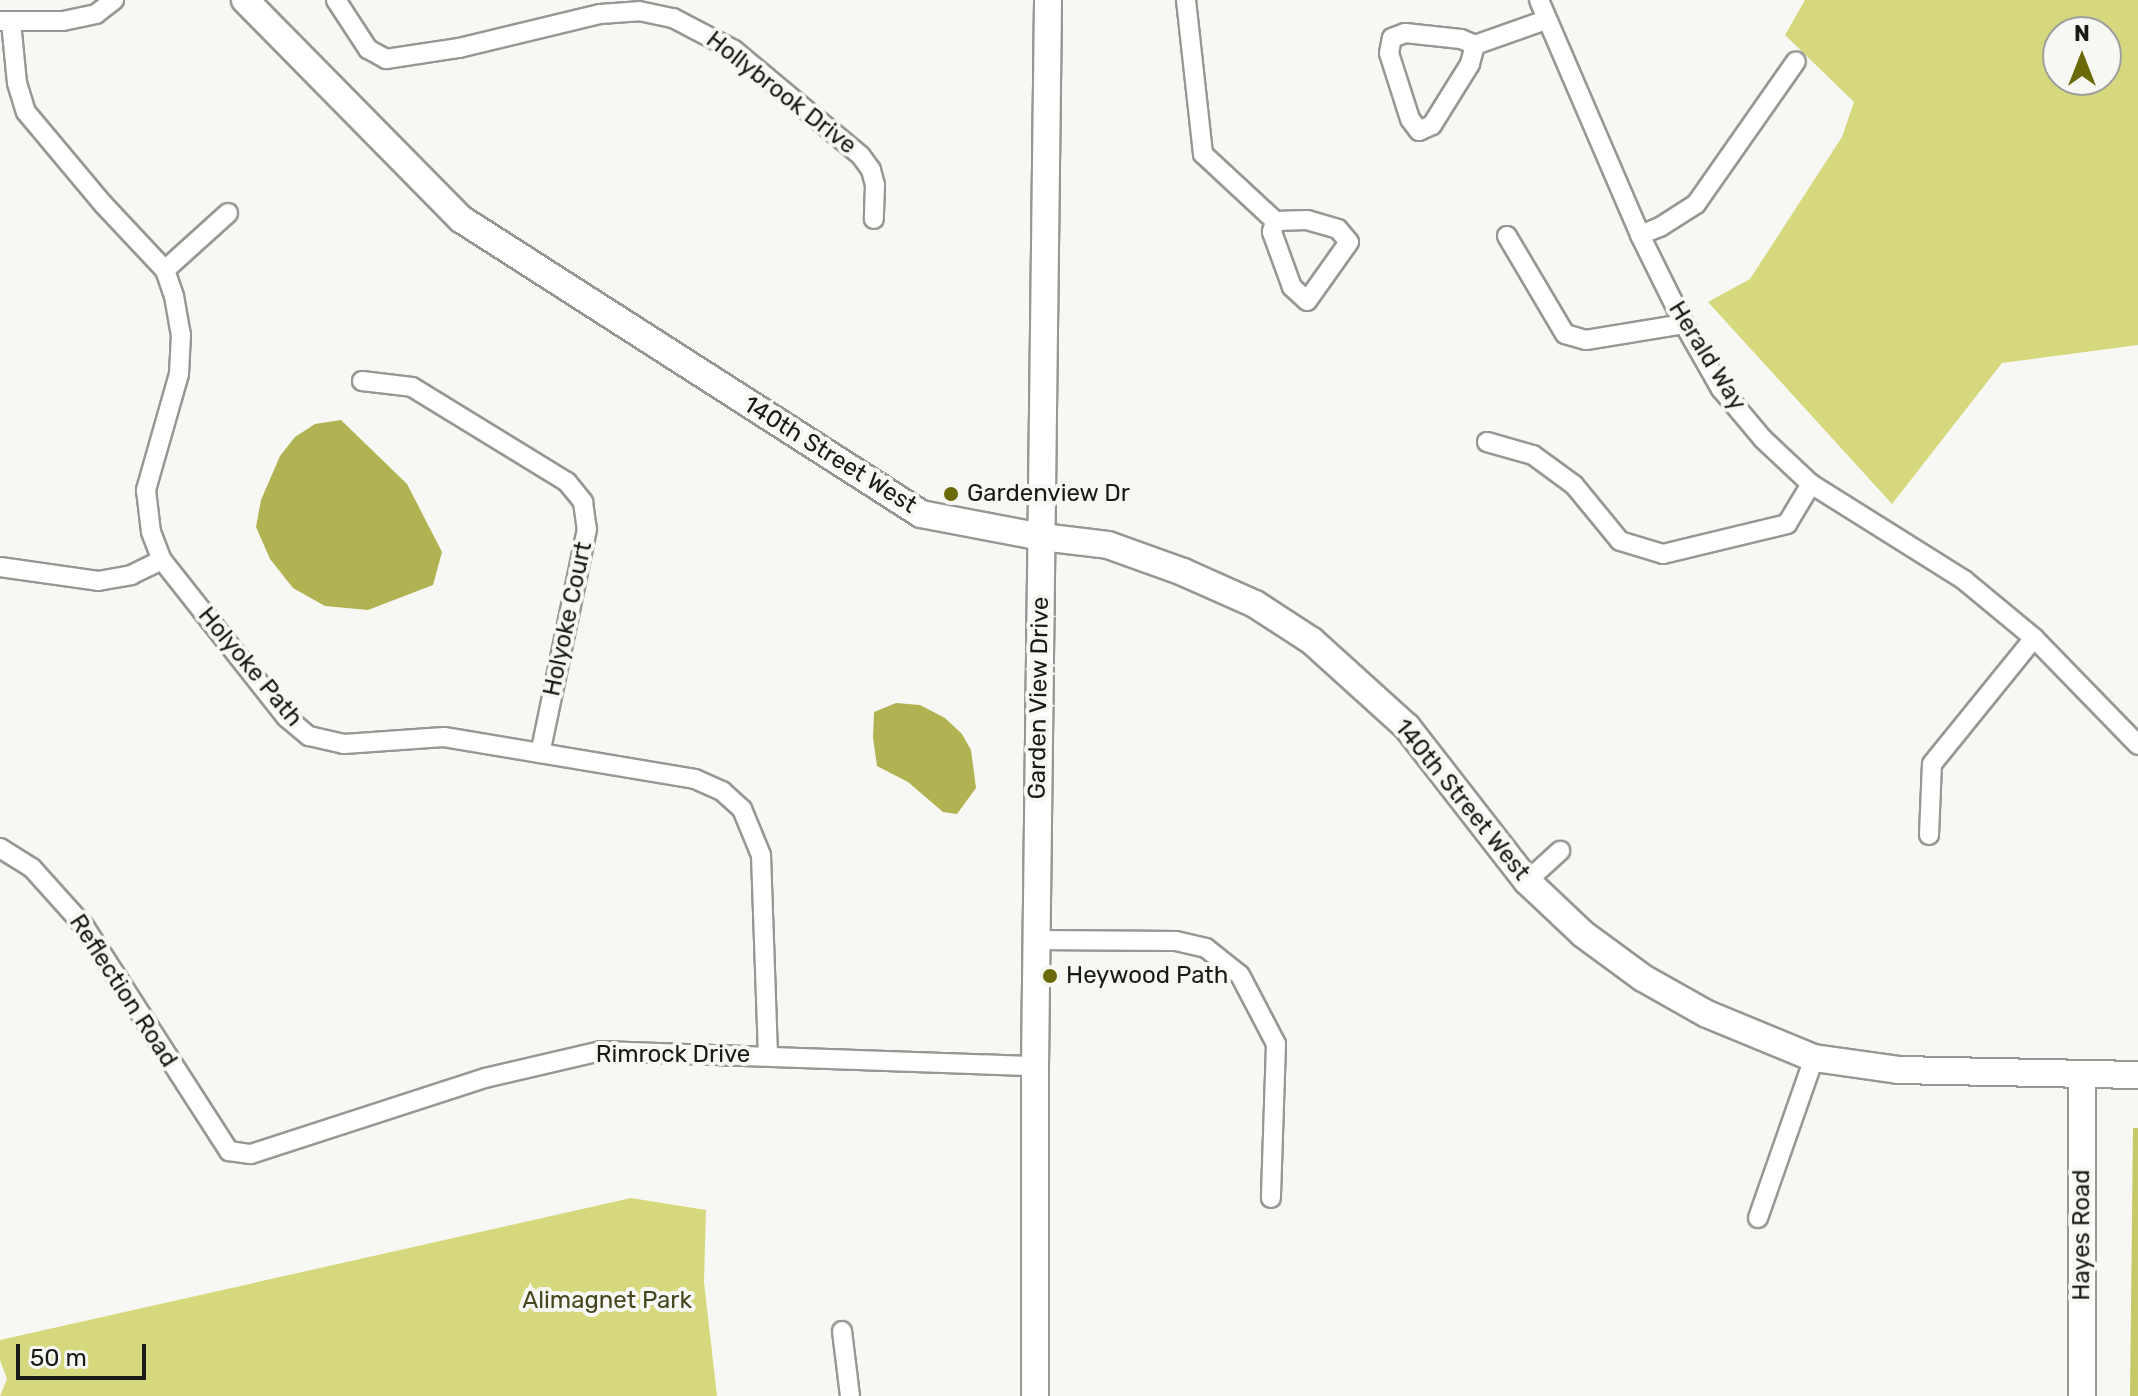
<!DOCTYPE html>
<html>
<head>
<meta charset="utf-8">
<style>
	body { margin:0 }
	#map { position:relative; width:2138px; height:1396px; overflow:hidden; background:#f7f8f3; font-family:Rubik,sans-serif }
	div>[style] { position:absolute }
	.green>* { inset:0; background:#d6d87d }
	.forest>* { inset:0; background:#c7c868 }
	.water>* { inset:0; background:#b1b251 }
	.roads { filter:drop-shadow(2px 0 #979893) drop-shadow(-2px 0 #979893) drop-shadow(0 2px #979893) drop-shadow(0 -2px #979893) }
	.street>* { height:18px; margin:-9px; padding:0 9px; transform-origin:9px; border-radius:9px; background:#fff }
	.secondary>* { height:26px; margin:-13px; padding:0 13px; transform-origin:13px; border-radius:13px; background:#fff }
	.dots>* { width:22px; height:22px; translate:-50% -50%; box-sizing:border-box; border:4px solid #f7f8f3; border-radius:50% }
	span { translate:-50% -50%; white-space:nowrap; text-align:center; line-height:1.15; -webkit-text-stroke:8px #f7f8f3; paint-order:stroke }
	.street-label { font-size:24px; color:#191917 }
	.poi-label { font-size:24px; color:#191917 }
	.left { translate:0 -50%; text-align:left }
	.park-label { font-size:24px; color:#45461d }
	.north { position:absolute; left:2042px; top:16px; width:80px; height:80px; box-sizing:border-box; background:#f7f8f3; border:2px solid #9e9f9b; border-radius:50%; rotate:0deg; font-size:22px; font-weight:700; line-height:32px; text-align:center; color:#191917 }
	.north::after { content:''; display:block; margin:auto; width:28px; height:36px; background:#6a6a09; clip-path:polygon(50% 0,100% 100%,50% 72%,0 100%) }
	.scale { position:absolute; left:16px; top:1344px; width:130px; height:36px; box-sizing:border-box; border:4px solid #191917; border-top:0; padding-left:10px; font-size:24px; line-height:28px; white-space:nowrap; color:#191917; -webkit-text-stroke:6px #f7f8f3; paint-order:stroke }
</style>
</head>
<body>
<div id="map">
	<div class="green">
		<div style="clip-path:polygon(evenodd,1805px 0,2138px 0,2138px 345px,2002px 363px,1892px 504px,1708px 302px,1750px 279px,1842px 137px,1854px 102px,1785px 35px,1805px 0,2106px 32px,2106px 80px,2058px 80px,2058px 32px,2106px 32px)"></div>
		<div style="clip-path:polygon(631px 1198px,706px 1210px,704px 1282px,717px 1396px,0 1396px,7px 1379px,0 1360px,0 1340px)"></div>
	</div>
	<div class="forest">
		<div style="clip-path:polygon(2133px 1128px,2138px 1128px,2138px 1396px,2130px 1396px)"></div>
	</div>
	<div class="water">
		<div style="clip-path:polygon(341px 420px,407px 484px,442px 552px,433px 585px,368px 610px,325px 606px,293px 588px,270px 559px,256px 527px,261px 500px,280px 456px,295px 437px,315px 424px)"></div>
		<div style="clip-path:polygon(896px 703px,920px 705px,945px 718px,962px 734px,971px 750px,976px 788px,957px 814px,943px 812px,908px 782px,877px 766px,873px 738px,874px 712px)"></div>
	</div>
	<div class="roads">
		<div class="street">
			<div style="left:336px;top:0;width:59px;rotate:56.9deg"></div>
			<div style="left:368px;top:49px;width:21px;rotate:29deg"></div>
			<div style="left:386px;top:59px;width:74px;rotate:-8.6deg"></div>
			<div style="left:459px;top:48px;width:145px;rotate:-13.6deg"></div>
			<div style="left:600px;top:14px;width:39px;rotate:-4deg"></div>
			<div style="left:639px;top:11px;width:35px;rotate:12deg"></div>
			<div style="left:673px;top:18px;width:69px;rotate:27.7deg"></div>
			<div style="left:734px;top:50px;width:165px;rotate:39.8deg"></div>
			<div style="left:861px;top:156px;width:17px;rotate:54deg"></div>
			<div style="left:871px;top:170px;width:16px;rotate:75deg"></div>
			<div style="left:875px;top:185px;width:34px;rotate:92deg"></div>
			<div style="left:1186px;top:0;width:155px;rotate:83.7deg"></div>
			<div style="left:1203px;top:154px;width:98px;rotate:42.9deg"></div>
			<div style="left:1275px;top:221px;width:32px;rotate:-2deg"></div>
			<div style="left:1307px;top:220px;width:32px;rotate:16deg"></div>
			<div style="left:1338px;top:229px;width:17px;rotate:50deg"></div>
			<div style="left:1349px;top:242px;width:72px;rotate:125.4deg"></div>
			<div style="left:1307px;top:301px;width:21px;rotate:-137deg"></div>
			<div style="left:1292px;top:287px;width:59px;rotate:-110deg"></div>
			<div style="left:1272px;top:232px;width:11px;rotate:-75deg"></div>
			<div style="left:1539px;top:0;width:256px;rotate:66.7deg"></div>
			<div style="left:1640px;top:235px;width:99px;rotate:63.7deg"></div>
			<div style="left:1684px;top:324px;width:75px;rotate:60.4deg"></div>
			<div style="left:1721px;top:389px;width:65px;rotate:50deg"></div>
			<div style="left:1763px;top:439px;width:66px;rotate:43.2deg"></div>
			<div style="left:1811px;top:484px;width:181px;rotate:32.1deg"></div>
			<div style="left:1964px;top:580px;width:91px;rotate:39.6deg"></div>
			<div style="left:2034px;top:638px;width:149px;rotate:45.8deg"></div>
			<div style="left:0;top:21px;width:63px"></div>
			<div style="left:63px;top:21px;width:34px;rotate:-12deg"></div>
			<div style="left:96px;top:14px;width:23px;rotate:-38deg"></div>
			<div style="left:11px;top:22px;width:61px;rotate:84.4deg"></div>
			<div style="left:17px;top:83px;width:30px;rotate:73deg"></div>
			<div style="left:26px;top:112px;width:120px;rotate:50.1deg"></div>
			<div style="left:103px;top:204px;width:91px;rotate:46.8deg"></div>
			<div style="left:165px;top:270px;width:28px;rotate:71deg"></div>
			<div style="left:174px;top:296px;width:40px;rotate:80deg"></div>
			<div style="left:181px;top:335px;width:39px;rotate:93deg"></div>
			<div style="left:179px;top:374px;width:121px;rotate:105.9deg"></div>
			<div style="left:146px;top:490px;width:42px;rotate:83.2deg"></div>
			<div style="left:151px;top:532px;width:30px;rotate:69deg"></div>
			<div style="left:162px;top:560px;width:200px;rotate:51.7deg"></div>
			<div style="left:286px;top:717px;width:30px;rotate:40deg"></div>
			<div style="left:309px;top:736px;width:36px;rotate:13deg"></div>
			<div style="left:344px;top:744px;width:100px;rotate:-4deg"></div>
			<div style="left:444px;top:737px;width:254px;rotate:9.5deg"></div>
			<div style="left:695px;top:779px;width:30px;rotate:24deg"></div>
			<div style="left:722px;top:791px;width:27px;rotate:42deg"></div>
			<div style="left:742px;top:809px;width:50px;rotate:67.6deg"></div>
			<div style="left:761px;top:855px;width:200px;rotate:88deg"></div>
			<div style="left:1475px;top:45px;width:20px;rotate:105deg"></div>
			<div style="left:1470px;top:64px;width:72px;rotate:121.9deg"></div>
			<div style="left:1432px;top:125px;width:14px;rotate:155deg"></div>
			<div style="left:1419px;top:131px;width:15px;rotate:-127deg"></div>
			<div style="left:1410px;top:119px;width:69px;rotate:-107.7deg"></div>
			<div style="left:1389px;top:53px;width:15px;rotate:-79deg"></div>
			<div style="left:1392px;top:38px;width:14px;rotate:-21deg"></div>
			<div style="left:1405px;top:33px;width:56px;rotate:6.1deg"></div>
			<div style="left:1461px;top:39px;width:15px;rotate:23deg"></div>
			<div style="left:1475px;top:45px;width:75px;rotate:-19.4deg"></div>
			<div style="left:1640px;top:235px;width:22px;rotate:-22deg"></div>
			<div style="left:1660px;top:227px;width:43px;rotate:-32.6deg"></div>
			<div style="left:1696px;top:204px;width:174px;rotate:-55deg"></div>
			<div style="left:1507px;top:236px;width:114px;rotate:59.4deg"></div>
			<div style="left:1565px;top:334px;width:22px;rotate:16deg"></div>
			<div style="left:1586px;top:340px;width:99px;rotate:-9.3deg"></div>
			<div style="left:165px;top:270px;width:85px;rotate:-42.1deg"></div>
			<div style="left:362px;top:381px;width:50px;rotate:6.8deg"></div>
			<div style="left:412px;top:387px;width:182px;rotate:31.5deg"></div>
			<div style="left:567px;top:482px;width:26px;rotate:51deg"></div>
			<div style="left:583px;top:502px;width:27px;rotate:82deg"></div>
			<div style="left:587px;top:529px;width:229px;rotate:101.8deg"></div>
			<div style="left:1487px;top:442px;width:48px;rotate:15.8deg"></div>
			<div style="left:1533px;top:455px;width:51px;rotate:36.2deg"></div>
			<div style="left:1574px;top:485px;width:72px;rotate:50.6deg"></div>
			<div style="left:1620px;top:541px;width:45px;rotate:16.8deg"></div>
			<div style="left:1663px;top:554px;width:128px;rotate:-13.6deg"></div>
			<div style="left:1787px;top:524px;width:47px;rotate:-59deg"></div>
			<div style="left:0;top:567px;width:99px;rotate:8.1deg"></div>
			<div style="left:98px;top:581px;width:34px;rotate:-10deg"></div>
			<div style="left:131px;top:575px;width:34px;rotate:-26deg"></div>
			<div style="left:1929px;top:835px;width:71px;rotate:-87.6deg"></div>
			<div style="left:1932px;top:764px;width:162px;rotate:-51deg"></div>
			<div style="left:0;top:848px;width:38px;rotate:32deg"></div>
			<div style="left:32px;top:868px;width:78px;rotate:48.1deg"></div>
			<div style="left:84px;top:926px;width:268px;rotate:57.2deg"></div>
			<div style="left:229px;top:1151px;width:22px;rotate:8deg"></div>
			<div style="left:251px;top:1154px;width:246px;rotate:-18deg"></div>
			<div style="left:485px;top:1078px;width:119px;rotate:-13.1deg"></div>
			<div style="left:601px;top:1051px;width:434px;rotate:2deg"></div>
			<div style="left:1527px;top:881px;width:45px;rotate:-42.3deg"></div>
			<div style="left:1036px;top:940px;width:140px;rotate:0.4deg"></div>
			<div style="left:1176px;top:941px;width:31px;rotate:13deg"></div>
			<div style="left:1206px;top:948px;width:43px;rotate:38.5deg"></div>
			<div style="left:1240px;top:975px;width:78px;rotate:62.4deg"></div>
			<div style="left:1276px;top:1044px;width:154px;rotate:91.9deg"></div>
			<div style="left:1758px;top:1218px;width:170px;rotate:-70.7deg"></div>
			<div style="left:842px;top:1331px;width:65px;rotate:83deg"></div>
		</div>
		<div class="secondary">
			<div style="left:245px;top:0;width:308px;rotate:45.4deg"></div>
			<div style="left:461px;top:219px;width:546px;rotate:32.67deg"></div>
			<div style="left:921px;top:514px;width:123px;rotate:10.8deg"></div>
			<div style="left:1042px;top:537px;width:66px;rotate:6.9deg"></div>
			<div style="left:1108px;top:545px;width:80px;rotate:19.8deg"></div>
			<div style="left:1183px;top:572px;width:79px;rotate:24deg"></div>
			<div style="left:1255px;top:604px;width:68px;rotate:33deg"></div>
			<div style="left:1312px;top:641px;width:128px;rotate:42.2deg"></div>
			<div style="left:1407px;top:727px;width:195px;rotate:52.1deg"></div>
			<div style="left:1527px;top:881px;width:77px;rotate:43.4deg"></div>
			<div style="left:1583px;top:934px;width:74px;rotate:36.3deg"></div>
			<div style="left:1643px;top:978px;width:73px;rotate:29.4deg"></div>
			<div style="left:1707px;top:1014px;width:116px;rotate:22.4deg"></div>
			<div style="left:1814px;top:1058px;width:85px;rotate:8.1deg"></div>
			<div style="left:1898px;top:1070px;width:240px;rotate:1.2deg"></div>
			<div style="left:2082px;top:1075px;width:321px;rotate:90deg"></div>
			<div style="left:1035px;top:1396px;width:330px;rotate:-90deg"></div>
			<div style="left:1035px;top:1066px;width:1066px;rotate:-89.3deg"></div>
		</div>
	</div>
	<div class="dots">
		<div style="left:951px;top:494px;background:#6a6a09"></div>
		<div style="left:1050px;top:976px;background:#6a6a09"></div>
	</div>
	<div class="street-label">
		<span style="left:781px;top:93px;rotate:38deg">Hollybrook Drive</span>
		<span style="left:1707px;top:356px;rotate:58deg">Herald Way</span>
		<span style="left:830px;top:455px;rotate:32deg">140th Street West</span>
		<span style="left:568px;top:619px;rotate:-78deg">Holyoke Court</span>
		<span style="left:250px;top:667px;rotate:50deg">Holyoke Path</span>
		<span style="left:1039px;top:698px;rotate:-89deg">Garden View Drive</span>
		<span style="left:1462px;top:800px;rotate:51deg">140th Street West</span>
		<span style="left:123px;top:991px;rotate:57deg">Reflection Road</span>
		<span style="left:673px;top:1055px">Rimrock Drive</span>
		<span style="left:2082px;top:1235px;rotate:-90deg">Hayes Road</span>
	</div>
	<div class="poi-label">
		<span class="left" style="left:967px;top:494px">Gardenview Dr</span>
		<span class="left" style="left:1066px;top:976px">Heywood Path</span>
	</div>
	<div class="park-label">
		<span style="left:607px;top:1301px">Alimagnet Park</span>
	</div>
	<div class="north">N</div>
	<div class="scale">50 m</div>
</div>
</body>
</html>
